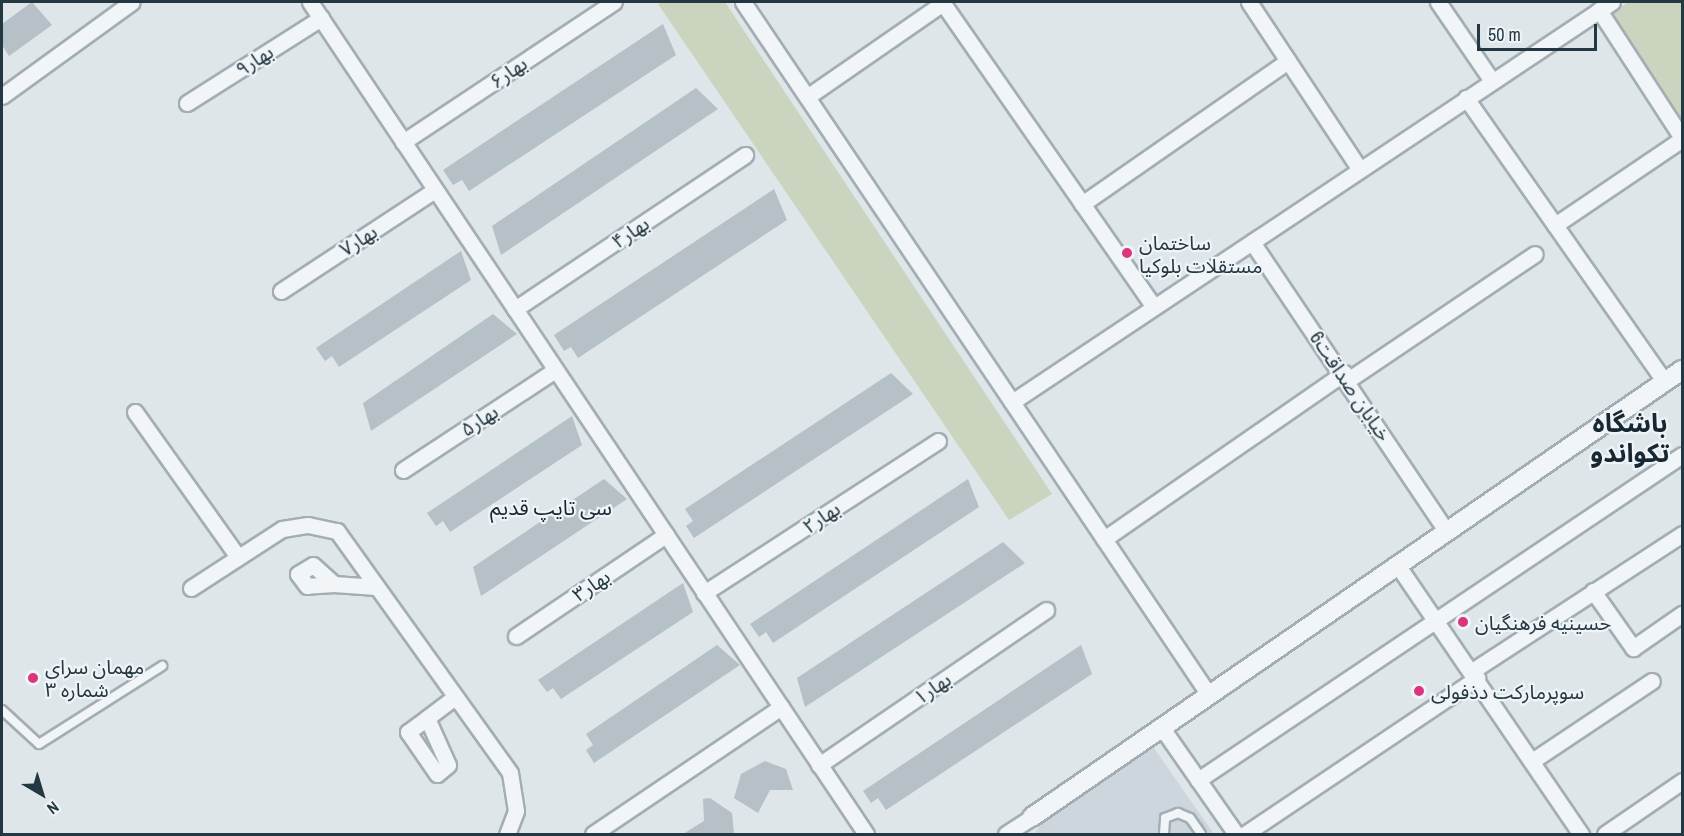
<!DOCTYPE html>
<html>
<head>
<meta charset="utf-8">
<style>
	body { margin:0 }
	#map { position:relative; width:1684px; height:836px; overflow:hidden; background:#dee6e9; font-family:"Archivo Narrow","Noto Sans Arabic",sans-serif }
	div>[style] { position:absolute }
	.built>* { inset:0; background:#ccd6dc }
	.green>* { inset:0; background:#cad4be }
	.building>* { inset:0; background:#b5c0c7 }
	.roads { filter:drop-shadow(2px 0 #a3aeb4) drop-shadow(-2px 0 #a3aeb4) drop-shadow(0 2px #a3aeb4) drop-shadow(0 -2px #a3aeb4) }
	.service>* { height:8px; margin:-4px; padding:0 4px; transform-origin:4px; border-radius:4px; background:#f1f5f7 }
	.minor>* { height:15px; margin:-7.5px; padding:0 7.5px; transform-origin:7.5px; border-radius:7.5px; background:#f1f5f7 }
	.tertiary>* { height:18px; margin:-9px; padding:0 9px; transform-origin:9px; border-radius:9px; background:#f1f5f7 }
	.dots>* { width:16px; height:16px; translate:-50% -50%; box-sizing:border-box; border:3px solid #eef4f7; border-radius:50% }
	span { translate:-50% -50%; white-space:nowrap; text-align:center; line-height:1.15; -webkit-text-stroke:4.5px #eef4f7; paint-order:stroke }
	.street-label { font-size:20px; color:#253842 }
	.poi-label { font-size:20px; color:#253842 }
	.left { translate:0 -50%; text-align:left }
	.neighbourhood-label { font-size:21px; color:#182833 }
	.district-label { font-size:26px; color:#182833; font-weight:700 }
	.frame { position:absolute; inset:0; border:3px solid #253842; pointer-events:none }
	.north { position:absolute; left:12px; top:764px; width:60px; height:60px; -webkit-text-stroke:4px #eef4f7; paint-order:stroke; rotate:142deg; font-size:16px; font-weight:700; line-height:24px; text-align:center; color:#253842 }
	.north::after { content:''; display:block; margin:auto; width:21px; height:27px; background:#253842; clip-path:polygon(50% 0,100% 100%,50% 72%,0 100%) }
	.scale { position:absolute; left:1477px; top:24px; width:120px; height:27px; box-sizing:border-box; border:3px solid #253842; border-top:0; padding-left:8px; font-size:18px; line-height:21px; white-space:nowrap; color:#253842; -webkit-text-stroke:4px #eef4f7; paint-order:stroke }
</style>
</head>
<body>
<div id="map">
	<div class="built">
		<div style="clip-path:polygon(1151px 744px,1214px 834px,1034px 834px,1045px 819px)"></div>
	</div>
	<div class="green">
		<div style="clip-path:polygon(662px 2px,725px 2px,1052px 494px,1009px 520px,658px 4px)"></div>
		<div style="clip-path:polygon(1628px 2px,1682px 2px,1682px 127px,1608px 16px)"></div>
	</div>
	<div class="building">
		<div style="clip-path:polygon(32px 2px,52px 25px,9px 56px,2px 45px,2px 24px)"></div>
		<div style="clip-path:polygon(663px 24px,676px 55px,469px 191px,462px 180px,453px 185px,443px 170px)"></div>
		<div style="clip-path:polygon(696px 88px,718px 109px,501px 255px,492px 226px)"></div>
		<div style="clip-path:polygon(774px 189px,787px 220px,578px 358px,571px 347px,564px 351px,554px 335px)"></div>
		<div style="clip-path:polygon(461px 251px,471px 280px,339px 367px,332px 356px,325px 361px,316px 348px)"></div>
		<div style="clip-path:polygon(493px 314px,517px 334px,371px 431px,363px 403px)"></div>
		<div style="clip-path:polygon(891px 373px,913px 394px,694px 538px,686px 526px,693px 521px,685px 509px)"></div>
		<div style="clip-path:polygon(572px 416px,582px 445px,450px 532px,443px 521px,436px 526px,427px 513px)"></div>
		<div style="clip-path:polygon(604px 479px,627px 499px,481px 596px,473px 567px)"></div>
		<div style="clip-path:polygon(968px 479px,979px 507px,773px 643px,766px 632px,759px 637px,750px 624px)"></div>
		<div style="clip-path:polygon(1003px 542px,1025px 563px,805px 707px,797px 678px)"></div>
		<div style="clip-path:polygon(683px 583px,693px 612px,561px 699px,553px 688px,547px 692px,538px 680px)"></div>
		<div style="clip-path:polygon(717px 645px,740px 665px,594px 763px,586px 750px,593px 745px,586px 734px)"></div>
		<div style="clip-path:polygon(1081px 645px,1092px 674px,886px 810px,878px 798px,871px 803px,863px 791px)"></div>
		<div style="clip-path:polygon(765px 761px,786px 769px,793px 790px,770px 790px,758px 813px,734px 798px,741px 774px)"></div>
		<div style="clip-path:polygon(710px 798px,732px 813px,734px 834px,683px 834px,704px 821px,703px 799px)"></div>
	</div>
	<div class="roads">
		<div class="service">
			<div style="left:2px;top:710px;width:50px;rotate:42.6deg"></div>
			<div style="left:39px;top:744px;width:146px;rotate:-32.4deg"></div>
			<div style="left:1164px;top:834px;width:16px;rotate:-86deg"></div>
			<div style="left:1165px;top:818px;width:14px;rotate:-21deg"></div>
			<div style="left:1178px;top:813px;width:13px;rotate:23deg"></div>
			<div style="left:1190px;top:818px;width:19px;rotate:55deg"></div>
		</div>
		<div class="minor">
			<div style="left:310px;top:2px;width:848px;rotate:56.25deg"></div>
			<div style="left:743px;top:2px;width:835px;rotate:56.08deg"></div>
			<div style="left:942px;top:2px;width:371px;rotate:55.2deg"></div>
			<div style="left:1249px;top:2px;width:201px;rotate:56.5deg"></div>
			<div style="left:1438px;top:2px;width:96px;rotate:55.6deg"></div>
			<div style="left:1599px;top:10px;width:153px;rotate:57deg"></div>
			<div style="left:2px;top:96px;width:160px;rotate:-35.9deg"></div>
			<div style="left:807px;top:97px;width:165px;rotate:-34.7deg"></div>
			<div style="left:1466px;top:98px;width:347px;rotate:55deg"></div>
			<div style="left:187px;top:103px;width:159px;rotate:-32.4deg"></div>
			<div style="left:403px;top:142px;width:253px;rotate:-33.6deg"></div>
			<div style="left:1082px;top:204px;width:251px;rotate:-34.8deg"></div>
			<div style="left:1555px;top:225px;width:153px;rotate:-34.1deg"></div>
			<div style="left:1252px;top:242px;width:349px;rotate:56.1deg"></div>
			<div style="left:281px;top:291px;width:184px;rotate:-33.3deg"></div>
			<div style="left:515px;top:309px;width:277px;rotate:-33.8deg"></div>
			<div style="left:1348px;top:380px;width:225px;rotate:-34deg"></div>
			<div style="left:1012px;top:402px;width:721px;rotate:-33.69deg"></div>
			<div style="left:135px;top:412px;width:178px;rotate:54.6deg"></div>
			<div style="left:403px;top:470px;width:182px;rotate:-33.3deg"></div>
			<div style="left:1104px;top:539px;width:292px;rotate:-34.7deg"></div>
			<div style="left:1398px;top:566px;width:325px;rotate:55.7deg"></div>
			<div style="left:334px;top:584px;width:27px;rotate:176deg"></div>
			<div style="left:307px;top:586px;width:15px;rotate:-127deg"></div>
			<div style="left:298px;top:574px;width:17px;rotate:-31deg"></div>
			<div style="left:313px;top:565px;width:28px;rotate:42deg"></div>
			<div style="left:334px;top:584px;width:42px;rotate:4.1deg"></div>
			<div style="left:191px;top:588px;width:108px;rotate:-33deg"></div>
			<div style="left:282px;top:529px;width:26px;rotate:-9deg"></div>
			<div style="left:308px;top:525px;width:30px;rotate:12deg"></div>
			<div style="left:337px;top:531px;width:297px;rotate:54.4deg"></div>
			<div style="left:510px;top:773px;width:38px;rotate:81deg"></div>
			<div style="left:516px;top:811px;width:25px;rotate:111deg"></div>
			<div style="left:1593px;top:591px;width:70px;rotate:54.9deg"></div>
			<div style="left:1633px;top:648px;width:60px;rotate:-34.8deg"></div>
			<div style="left:704px;top:593px;width:279px;rotate:-33deg"></div>
			<div style="left:516px;top:636px;width:181px;rotate:-34deg"></div>
			<div style="left:1472px;top:671px;width:251px;rotate:-33.1deg"></div>
			<div style="left:427px;top:718px;width:51px;rotate:65.9deg"></div>
			<div style="left:448px;top:765px;width:14px;rotate:141deg"></div>
			<div style="left:437px;top:774px;width:51px;rotate:-124.6deg"></div>
			<div style="left:408px;top:732px;width:24px;rotate:-36deg"></div>
			<div style="left:427px;top:718px;width:34px;rotate:-37deg"></div>
			<div style="left:1162px;top:728px;width:129px;rotate:55.1deg"></div>
			<div style="left:1532px;top:761px;width:144px;rotate:-33.7deg"></div>
			<div style="left:819px;top:765px;width:275px;rotate:-34.3deg"></div>
			<div style="left:1198px;top:780px;width:583px;rotate:-33.88deg"></div>
			<div style="left:593px;top:834px;width:227px;rotate:-34deg"></div>
			<div style="left:781px;top:707px;width:153px;rotate:56.2deg"></div>
			<div style="left:1006px;top:834px;width:31px;rotate:-33deg"></div>
			<div style="left:1245px;top:834px;width:280px;rotate:-33.9deg"></div>
			<div style="left:1605px;top:834px;width:93px;rotate:-34.5deg"></div>
		</div>
		<div class="tertiary">
			<div style="left:1032px;top:817px;width:789px;rotate:-34.52deg"></div>
		</div>
	</div>
	<div class="dots">
		<div style="left:1127px;top:253px;background:#dd347d"></div>
		<div style="left:1463px;top:622px;background:#dd347d"></div>
		<div style="left:33px;top:678px;background:#dd347d"></div>
		<div style="left:1419px;top:691px;background:#dd347d"></div>
	</div>
	<div class="street-label">
		<span style="left:254px;top:60px;rotate:-32deg">بهار۹</span>
		<span style="left:508px;top:72px;rotate:-34deg">بهار۶</span>
		<span style="left:630px;top:232px;rotate:-34deg">بهار۴</span>
		<span style="left:358px;top:240px;rotate:-33deg">بهار۷</span>
		<span style="left:1351px;top:386px;rotate:56deg">خیابان صداقت6</span>
		<span style="left:479px;top:420px;rotate:-33deg">بهار۵</span>
		<span style="left:821px;top:517px;rotate:-33deg">بهار۲</span>
		<span style="left:591px;top:585px;rotate:-34deg">بهار۳</span>
		<span style="left:932px;top:688px;rotate:-34deg">بهار۱</span>
	</div>
	<div class="poi-label">
		<span class="left" style="left:1139px;top:254px">ساختمان<br>مستقلات بلوکیا</span>
		<span class="left" style="left:1475px;top:622px">حسینیه فرهنگیان</span>
		<span class="left" style="left:45px;top:678px">مهمان سرای<br>شماره ۳</span>
		<span class="left" style="left:1431px;top:691px">سوپرمارکت دذفولی</span>
	</div>
	<div class="neighbourhood-label">
		<span style="left:551px;top:508px">سی تایپ قدیم</span>
	</div>
	<div class="district-label">
		<span style="left:1630px;top:438px">باشگاه<br>تکواندو</span>
	</div>
	<div class="frame"></div>
	<div class="north">N</div>
	<div class="scale">50 m</div>
</div>
</body>
</html>
